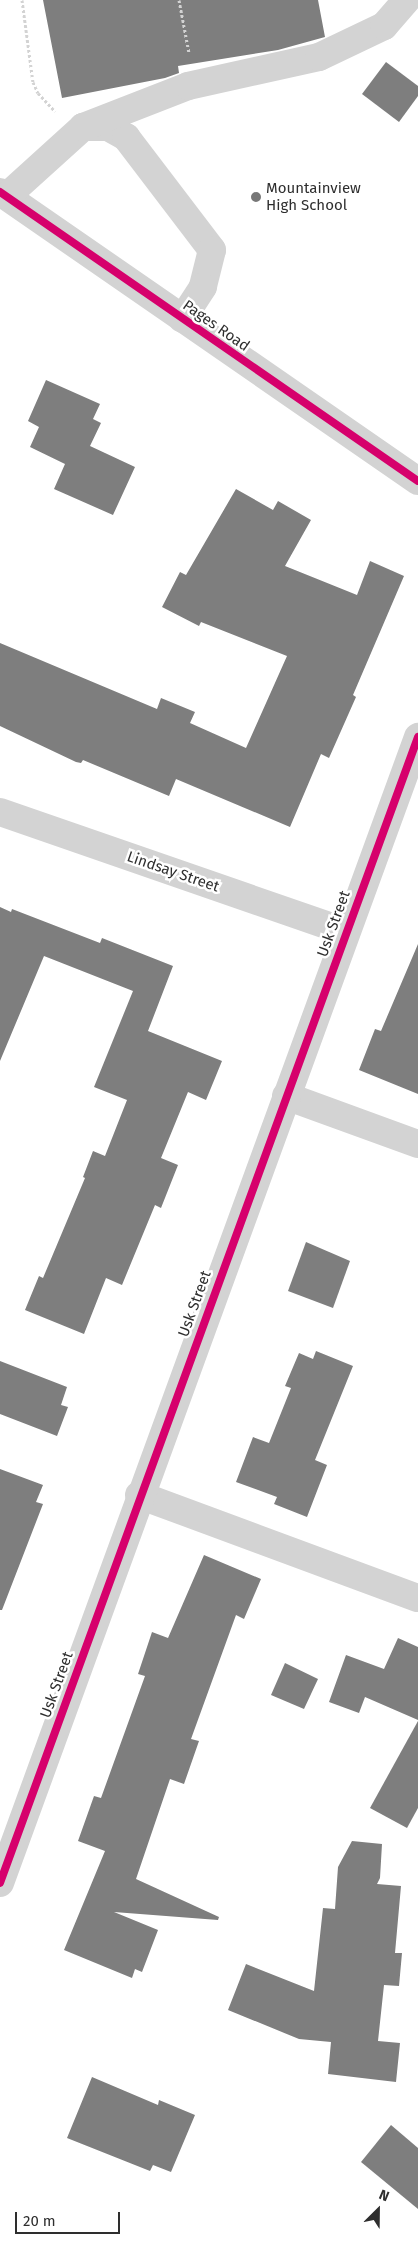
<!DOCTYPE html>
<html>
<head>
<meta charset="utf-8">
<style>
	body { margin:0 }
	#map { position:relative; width:418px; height:2250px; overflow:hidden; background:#fff; font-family:"Fira Sans",sans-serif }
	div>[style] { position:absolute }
	.building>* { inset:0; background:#7e7e7e }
	.path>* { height:3px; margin-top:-1.5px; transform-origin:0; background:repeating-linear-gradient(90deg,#d3d3d3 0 2.5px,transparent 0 5px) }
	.minor>* { height:28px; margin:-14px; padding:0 14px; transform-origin:14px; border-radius:14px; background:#d3d3d3 }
	.cycleway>* { height:8px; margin:-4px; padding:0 4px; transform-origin:4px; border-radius:4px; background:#d6006c }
	.dots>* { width:14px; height:14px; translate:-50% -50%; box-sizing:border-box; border:2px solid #fff; border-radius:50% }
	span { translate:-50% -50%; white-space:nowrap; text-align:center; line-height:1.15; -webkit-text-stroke:5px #fff; paint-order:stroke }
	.poi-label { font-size:15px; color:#2e2e2e }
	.left { translate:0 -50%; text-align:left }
	.street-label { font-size:15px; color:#2e2e2e }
	.north { position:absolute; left:353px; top:2185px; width:50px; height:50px; -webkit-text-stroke:4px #fff; paint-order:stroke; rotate:23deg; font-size:14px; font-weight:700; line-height:20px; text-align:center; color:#2e2e2e }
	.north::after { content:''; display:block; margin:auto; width:18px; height:22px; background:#2e2e2e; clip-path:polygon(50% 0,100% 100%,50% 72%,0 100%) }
	.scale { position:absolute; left:15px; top:2212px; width:105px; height:22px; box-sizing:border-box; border:2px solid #2e2e2e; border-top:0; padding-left:6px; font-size:15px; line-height:18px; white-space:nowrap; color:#2e2e2e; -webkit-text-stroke:4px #fff; paint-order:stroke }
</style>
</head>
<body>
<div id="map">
	<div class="building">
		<div style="clip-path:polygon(43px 0,318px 0,325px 37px,278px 50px,178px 66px,179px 73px,165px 78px,62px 98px)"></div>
		<div style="clip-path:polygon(386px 62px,418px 86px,418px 96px,399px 122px,362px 94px)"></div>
		<div style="clip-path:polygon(46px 380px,100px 404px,93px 419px,101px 423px,90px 446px,135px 467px,113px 515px,54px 489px,65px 464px,30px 447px,39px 427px,28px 421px)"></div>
		<div style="clip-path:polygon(236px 489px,273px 510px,278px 501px,311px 520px,285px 566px,357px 595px,370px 561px,404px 576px,353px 695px,356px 697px,329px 758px,321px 754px,290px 827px,176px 779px,169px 796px,83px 760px,81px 763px,76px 762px,0 726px,0 643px,157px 709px,161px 698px,195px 712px,190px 723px,246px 748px,287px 656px,201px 622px,199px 626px,162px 607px,180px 572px,186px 575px)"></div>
		<div style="clip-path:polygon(0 907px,11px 912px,12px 909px,100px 943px,102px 938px,173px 966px,148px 1031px,222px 1061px,206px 1100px,188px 1092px,161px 1158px,178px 1165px,161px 1208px,155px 1205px,122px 1285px,106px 1278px,84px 1334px,25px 1310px,39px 1276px,43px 1278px,85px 1178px,83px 1177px,93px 1151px,105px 1156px,127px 1100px,94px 1087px,133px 991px,44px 956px,0 1061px)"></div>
		<div style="clip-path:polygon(418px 944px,418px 1094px,359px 1070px,375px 1029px,381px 1031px)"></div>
		<div style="clip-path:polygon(306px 1242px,350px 1261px,333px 1308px,288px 1291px)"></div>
		<div style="clip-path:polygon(316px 1351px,353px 1366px,315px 1460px,327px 1465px,307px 1517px,274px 1504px,277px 1497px,236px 1482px,253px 1437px,269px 1443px,291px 1388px,285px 1386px,299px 1353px,313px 1359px)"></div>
		<div style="clip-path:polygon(0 1361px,67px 1387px,61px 1405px,68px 1407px,57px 1436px,0 1414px)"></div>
		<div style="clip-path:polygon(0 1469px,43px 1485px,36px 1502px,43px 1504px,2px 1610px,0 1610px)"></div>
		<div style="clip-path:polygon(204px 1555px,261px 1579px,244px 1619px,236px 1615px,191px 1739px,199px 1741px,184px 1784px,170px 1779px,136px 1879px,219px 1917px,218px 1920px,114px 1912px,158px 1930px,142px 1972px,135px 1969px,132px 1978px,64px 1950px,105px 1851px,78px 1841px,94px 1796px,101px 1798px,145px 1676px,138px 1674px,152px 1632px,168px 1638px)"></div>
		<div style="clip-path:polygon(398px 1638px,418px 1647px,418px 1720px,365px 1697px,359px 1713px,329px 1702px,346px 1655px,384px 1669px)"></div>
		<div style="clip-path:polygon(285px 1663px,318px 1679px,304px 1709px,271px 1695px)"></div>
		<div style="clip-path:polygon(418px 1721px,418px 1808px,407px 1828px,370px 1808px)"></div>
		<div style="clip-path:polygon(352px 1841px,382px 1844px,380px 1878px,377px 1884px,401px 1886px,395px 1953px,402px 1953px,399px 1986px,384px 1985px,378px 2041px,400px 2043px,396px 2082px,328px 2074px,331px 2042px,299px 2039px,228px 2010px,246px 1964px,314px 1991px,323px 1908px,335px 1909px,338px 1867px)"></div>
		<div style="clip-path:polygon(92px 2077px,158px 2105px,159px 2100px,195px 2115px,171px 2172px,153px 2165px,150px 2171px,67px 2138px)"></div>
		<div style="clip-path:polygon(391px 2125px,418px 2148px,418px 2209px,361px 2162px)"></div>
	</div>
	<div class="path">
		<div style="left:22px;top:0;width:83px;rotate:82.4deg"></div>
		<div style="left:33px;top:82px;width:12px;rotate:66deg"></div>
		<div style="left:38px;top:93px;width:25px;rotate:47deg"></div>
		<div style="left:179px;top:0;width:54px;rotate:79.3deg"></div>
	</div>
	<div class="minor">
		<div style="left:83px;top:127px;width:25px"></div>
		<div style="left:108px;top:127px;width:21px;rotate:29deg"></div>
		<div style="left:126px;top:137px;width:142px;rotate:52.7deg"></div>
		<div style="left:212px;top:250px;width:38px;rotate:104deg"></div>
		<div style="left:203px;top:287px;width:38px;rotate:123deg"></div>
		<div style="left:0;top:192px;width:508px;rotate:34.66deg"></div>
		<div style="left:7px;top:196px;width:103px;rotate:-42.2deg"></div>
		<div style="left:83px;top:127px;width:113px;rotate:-21.3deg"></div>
		<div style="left:188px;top:86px;width:134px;rotate:-12.5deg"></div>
		<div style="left:319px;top:57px;width:72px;rotate:-25.5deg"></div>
		<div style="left:384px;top:26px;width:35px;rotate:-49deg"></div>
		<div style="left:0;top:812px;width:366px;rotate:19.1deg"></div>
		<div style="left:286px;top:1096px;width:140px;rotate:20deg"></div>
		<div style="left:139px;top:1495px;width:297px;rotate:20.3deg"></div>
		<div style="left:0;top:1883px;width:1220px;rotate:-69.96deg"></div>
	</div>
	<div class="cycleway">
		<div style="left:0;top:192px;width:508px;rotate:34.66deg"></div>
		<div style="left:0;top:1883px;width:1220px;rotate:-69.96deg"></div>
	</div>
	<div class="dots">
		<div style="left:256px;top:197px;background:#777"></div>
	</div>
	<div class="poi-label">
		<span class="left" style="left:266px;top:197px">Mountainview<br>High School</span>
	</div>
	<div class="street-label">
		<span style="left:216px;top:326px;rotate:35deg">Pages Road</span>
		<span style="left:173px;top:872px;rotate:19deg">Lindsay Street</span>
		<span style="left:334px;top:924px;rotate:-70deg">Usk Street</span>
		<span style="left:195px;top:1304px;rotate:-70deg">Usk Street</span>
		<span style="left:57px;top:1685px;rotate:-70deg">Usk Street</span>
	</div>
	<div class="north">N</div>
	<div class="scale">20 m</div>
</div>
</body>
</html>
